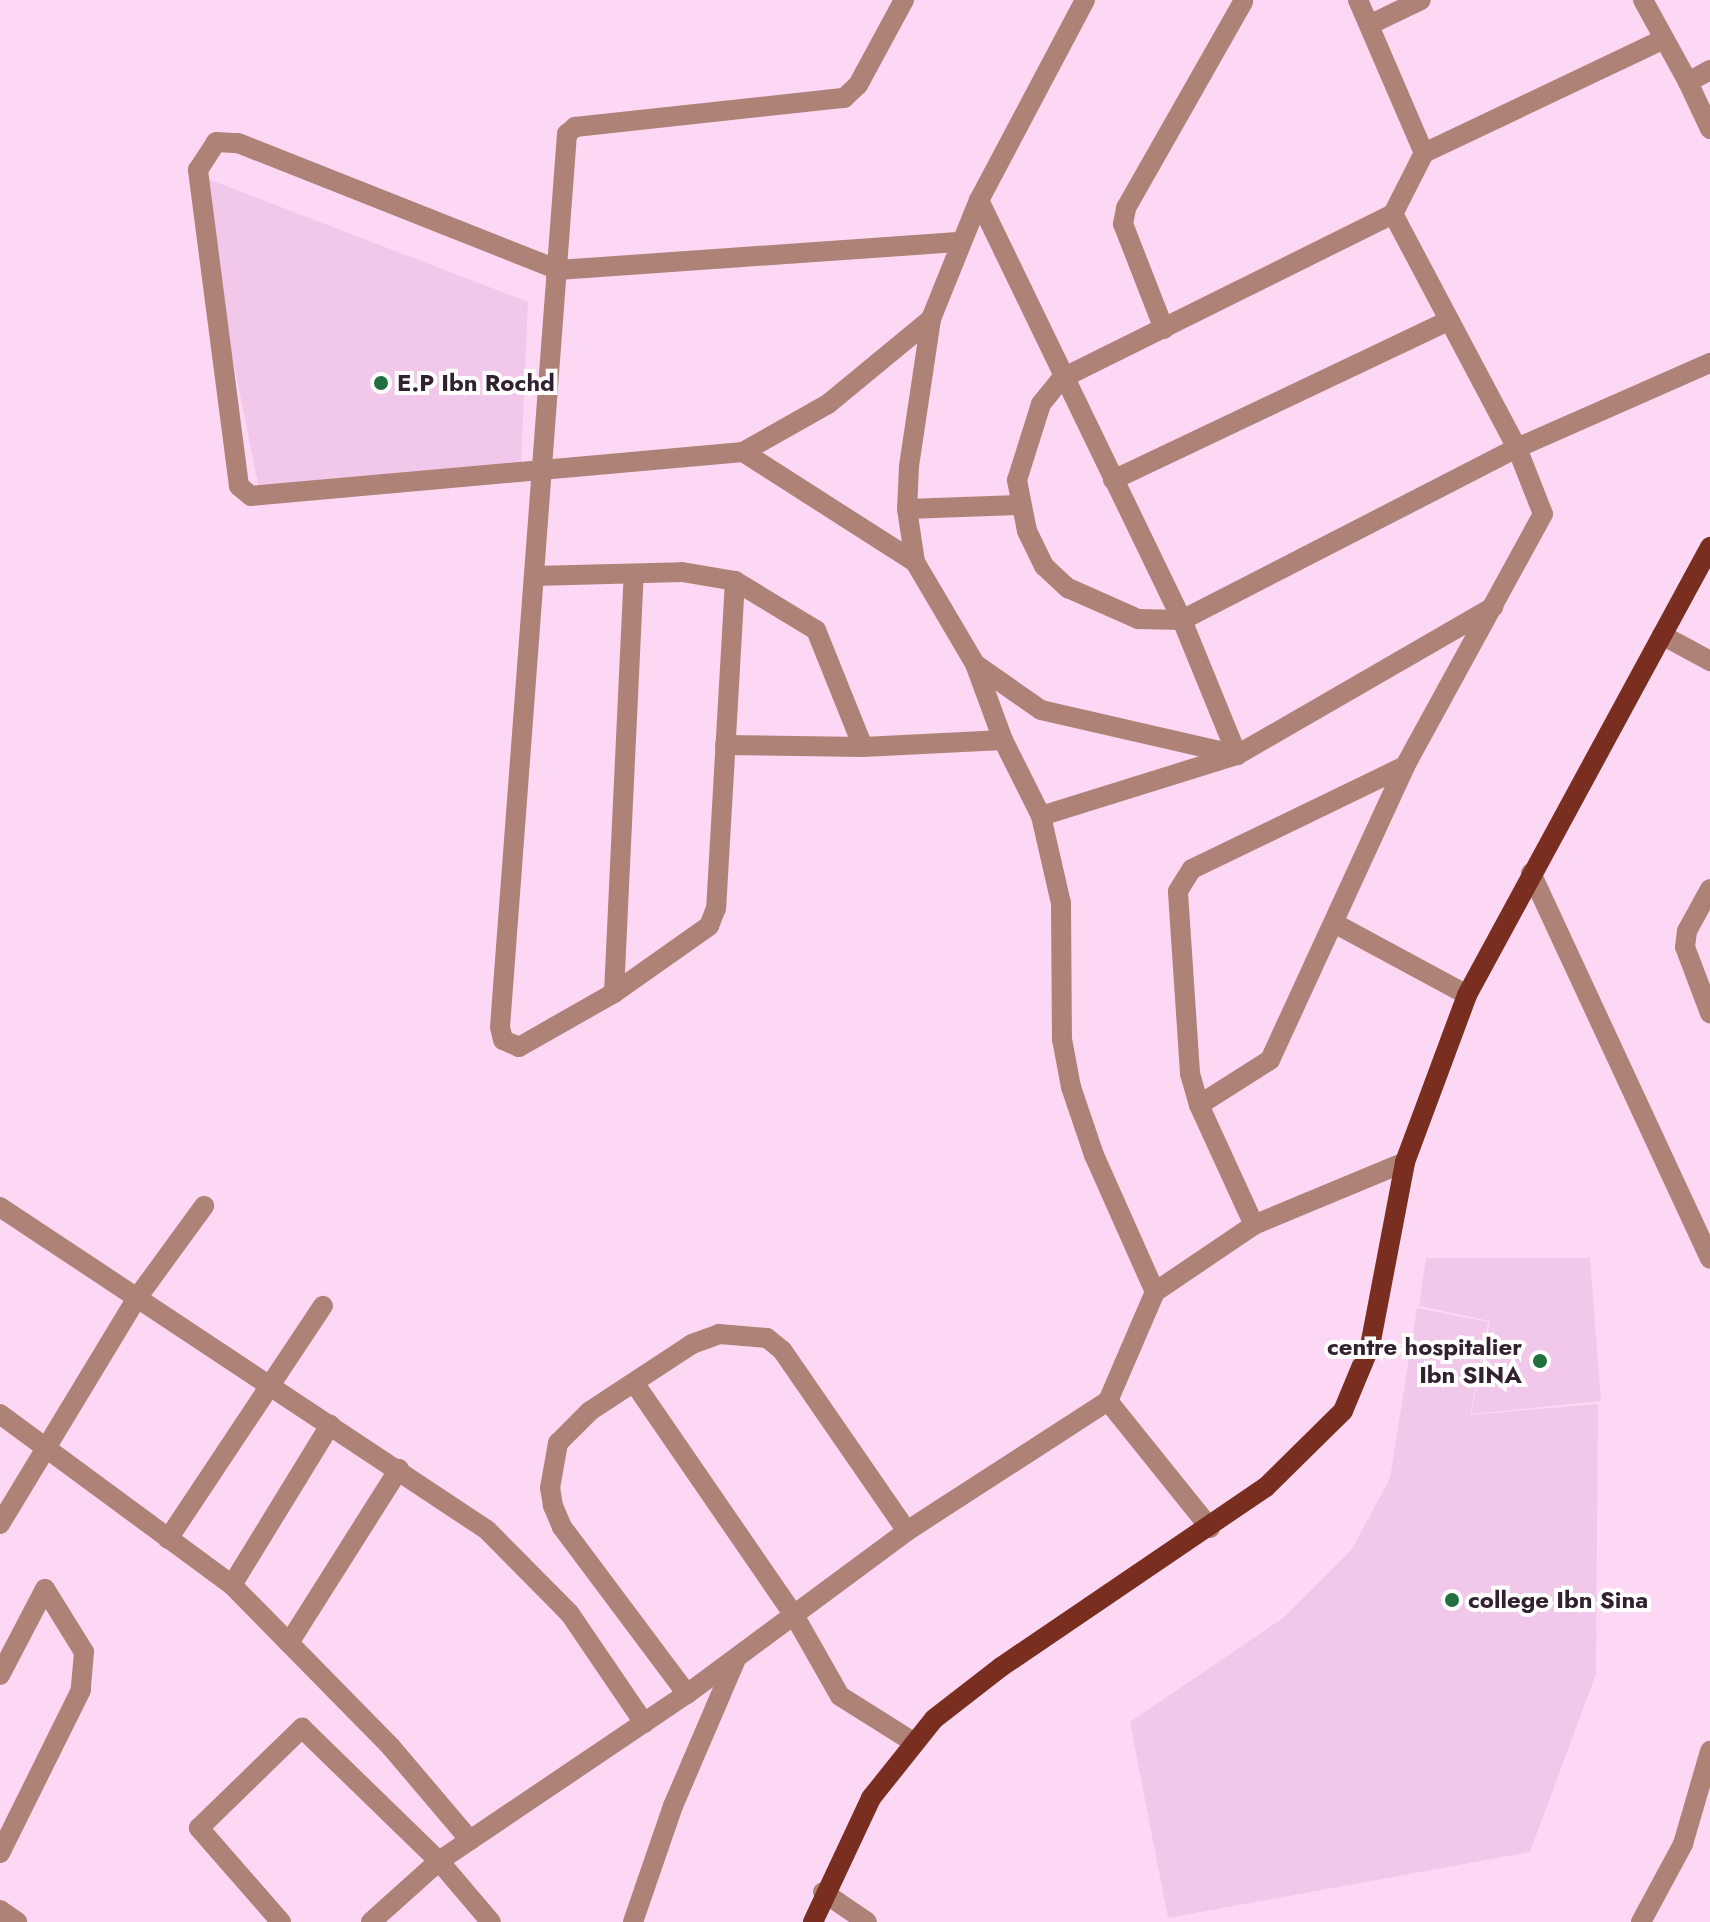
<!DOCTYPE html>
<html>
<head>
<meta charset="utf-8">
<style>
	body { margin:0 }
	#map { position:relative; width:1710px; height:1922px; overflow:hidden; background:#fdd8f5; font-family:Jost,sans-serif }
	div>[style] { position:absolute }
	.built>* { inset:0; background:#f1c8e9 }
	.minor>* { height:20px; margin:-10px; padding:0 10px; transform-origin:10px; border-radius:10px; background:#af8278 }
	.major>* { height:20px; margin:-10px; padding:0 10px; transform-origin:10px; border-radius:10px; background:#792e1f }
	.dots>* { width:22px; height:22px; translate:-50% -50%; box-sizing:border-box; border:4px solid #fff; border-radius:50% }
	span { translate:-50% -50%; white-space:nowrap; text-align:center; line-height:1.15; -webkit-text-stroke:8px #fff; paint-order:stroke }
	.poi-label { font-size:24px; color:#32212f; font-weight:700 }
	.left { translate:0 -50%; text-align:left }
	.right { translate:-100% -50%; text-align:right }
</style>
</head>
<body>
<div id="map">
	<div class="built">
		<div style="clip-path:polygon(208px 179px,528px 302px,521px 464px,260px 493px,199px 193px)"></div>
		<div style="clip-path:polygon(1426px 1258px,1590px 1258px,1601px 1401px,1471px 1414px,1490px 1321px,1419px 1306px)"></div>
		<div style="clip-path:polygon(1417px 1308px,1488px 1322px,1470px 1415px,1598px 1404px,1596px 1674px,1530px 1852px,1168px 1918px,1130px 1722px,1283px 1618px,1352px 1549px,1390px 1478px)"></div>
	</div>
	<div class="minor">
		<div style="left:1085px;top:0;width:226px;rotate:117.9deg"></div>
		<div style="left:979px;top:200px;width:128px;rotate:112deg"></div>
		<div style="left:931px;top:319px;width:150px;rotate:98.5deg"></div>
		<div style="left:909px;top:467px;width:42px;rotate:92.7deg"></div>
		<div style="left:907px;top:509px;width:54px;rotate:81.4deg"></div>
		<div style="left:915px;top:562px;width:118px;rotate:59.5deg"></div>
		<div style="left:975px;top:664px;width:80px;rotate:34.9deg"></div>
		<div style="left:1041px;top:710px;width:201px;rotate:12.9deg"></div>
		<div style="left:1358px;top:0;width:167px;rotate:66.7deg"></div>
		<div style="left:1424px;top:153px;width:266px;rotate:-25.4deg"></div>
		<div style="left:1643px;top:0;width:94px;rotate:61.2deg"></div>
		<div style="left:1371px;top:24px;width:55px;rotate:-25.6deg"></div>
		<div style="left:1710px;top:70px;width:25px;rotate:151deg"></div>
		<div style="left:1688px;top:82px;width:52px;rotate:64.9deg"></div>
		<div style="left:979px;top:200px;width:466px;rotate:64.2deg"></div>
		<div style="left:1182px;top:620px;width:146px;rotate:67.8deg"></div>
		<div style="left:1393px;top:214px;width:369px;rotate:153.6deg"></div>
		<div style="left:1062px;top:378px;width:33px;rotate:129deg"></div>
		<div style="left:1041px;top:404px;width:80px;rotate:107.5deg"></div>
		<div style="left:1017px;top:480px;width:52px;rotate:78.9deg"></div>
		<div style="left:1027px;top:531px;width:39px;rotate:64deg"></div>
		<div style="left:1044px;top:566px;width:33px;rotate:43deg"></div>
		<div style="left:1068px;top:588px;width:77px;rotate:23.9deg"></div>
		<div style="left:1138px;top:619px;width:44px;rotate:1.3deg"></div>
		<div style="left:1182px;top:620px;width:377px;rotate:-27.2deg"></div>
		<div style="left:1517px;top:448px;width:211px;rotate:-23.8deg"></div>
		<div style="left:1164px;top:329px;width:113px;rotate:-111.3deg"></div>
		<div style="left:1123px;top:224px;width:16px;rotate:-79deg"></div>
		<div style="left:1126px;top:208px;width:237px;rotate:-60.4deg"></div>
		<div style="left:743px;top:452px;width:98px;rotate:-29.5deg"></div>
		<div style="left:828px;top:404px;width:134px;rotate:-39.5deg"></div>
		<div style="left:1113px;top:480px;width:371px;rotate:-25.4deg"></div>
		<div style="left:907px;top:509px;width:111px;rotate:-2.1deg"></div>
		<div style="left:915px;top:562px;width:204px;rotate:-147.4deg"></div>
		<div style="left:743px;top:452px;width:494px;rotate:174.9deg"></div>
		<div style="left:251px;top:496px;width:16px;rotate:-140deg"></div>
		<div style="left:239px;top:486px;width:319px;rotate:-97.4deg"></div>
		<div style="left:198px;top:170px;width:33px;rotate:-57deg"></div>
		<div style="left:216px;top:142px;width:22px;rotate:3deg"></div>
		<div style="left:238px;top:143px;width:344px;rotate:21.6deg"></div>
		<div style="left:558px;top:270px;width:404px;rotate:-4deg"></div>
		<div style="left:534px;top:576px;width:148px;rotate:-1.5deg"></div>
		<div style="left:682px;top:572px;width:54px;rotate:9.6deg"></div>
		<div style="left:735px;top:581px;width:328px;rotate:93.3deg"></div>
		<div style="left:716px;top:908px;width:19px;rotate:111deg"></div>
		<div style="left:709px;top:926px;width:116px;rotate:144.8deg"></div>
		<div style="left:614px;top:993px;width:109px;rotate:150.4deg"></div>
		<div style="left:519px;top:1047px;width:17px;rotate:-156deg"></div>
		<div style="left:503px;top:1040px;width:13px;rotate:-103deg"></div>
		<div style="left:500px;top:1027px;width:896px;rotate:-85.71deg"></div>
		<div style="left:567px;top:134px;width:11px;rotate:-41deg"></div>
		<div style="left:575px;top:127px;width:271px;rotate:-6.2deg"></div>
		<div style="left:844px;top:98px;width:19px;rotate:-43deg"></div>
		<div style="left:858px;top:85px;width:97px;rotate:-61.6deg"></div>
		<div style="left:735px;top:581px;width:95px;rotate:31.2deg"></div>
		<div style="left:816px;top:630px;width:126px;rotate:68.1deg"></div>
		<div style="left:1662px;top:635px;width:55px;rotate:28.4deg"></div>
		<div style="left:975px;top:664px;width:81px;rotate:69.8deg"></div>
		<div style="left:1003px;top:740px;width:85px;rotate:63.4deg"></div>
		<div style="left:1041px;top:816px;width:205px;rotate:-17.3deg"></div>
		<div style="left:1237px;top:755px;width:296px;rotate:-30deg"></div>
		<div style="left:725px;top:745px;width:138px;rotate:0.8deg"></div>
		<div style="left:863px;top:747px;width:140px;rotate:-2.9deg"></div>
		<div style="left:1041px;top:816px;width:89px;rotate:77.1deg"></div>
		<div style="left:1061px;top:903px;width:136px;rotate:89.6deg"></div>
		<div style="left:1062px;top:1039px;width:49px;rotate:79.4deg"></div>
		<div style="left:1071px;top:1087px;width:72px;rotate:71.3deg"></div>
		<div style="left:1094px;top:1155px;width:150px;rotate:66deg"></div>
		<div style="left:1531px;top:873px;width:425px;rotate:65.1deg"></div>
		<div style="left:1710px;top:889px;width:48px;rotate:118.7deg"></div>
		<div style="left:1687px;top:931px;width:16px;rotate:97deg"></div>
		<div style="left:1685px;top:947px;width:71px;rotate:69.3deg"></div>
		<div style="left:1334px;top:923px;width:151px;rotate:28.4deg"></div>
		<div style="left:614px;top:993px;width:419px;rotate:-87.3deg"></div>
		<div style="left:1199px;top:1105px;width:84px;rotate:-32.4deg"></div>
		<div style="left:1270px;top:1060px;width:324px;rotate:-65.3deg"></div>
		<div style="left:1405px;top:766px;width:287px;rotate:-61.3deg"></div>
		<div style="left:1543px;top:514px;width:71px;rotate:-111.5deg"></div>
		<div style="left:1517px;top:448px;width:265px;rotate:-117.9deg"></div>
		<div style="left:1393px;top:214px;width:68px;rotate:-63.1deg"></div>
		<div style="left:1405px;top:1162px;width:164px;rotate:157.4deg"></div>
		<div style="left:1254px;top:1225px;width:132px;rotate:-114.6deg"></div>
		<div style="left:1199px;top:1105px;width:33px;rotate:-106deg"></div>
		<div style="left:1190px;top:1073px;width:182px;rotate:-93.8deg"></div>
		<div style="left:1178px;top:891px;width:26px;rotate:-58deg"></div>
		<div style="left:1192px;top:869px;width:237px;rotate:-25.8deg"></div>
		<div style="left:0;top:1207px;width:584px;rotate:33.55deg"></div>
		<div style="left:487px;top:1530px;width:118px;rotate:45.3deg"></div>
		<div style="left:570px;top:1614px;width:132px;rotate:55.8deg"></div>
		<div style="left:635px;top:1384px;width:280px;rotate:55.5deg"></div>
		<div style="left:794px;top:1615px;width:93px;rotate:60.4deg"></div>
		<div style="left:840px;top:1696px;width:86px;rotate:32.2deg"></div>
		<div style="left:1108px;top:1401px;width:163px;rotate:51.2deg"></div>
		<div style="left:0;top:1414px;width:288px;rotate:36.4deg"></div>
		<div style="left:232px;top:1585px;width:227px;rotate:45.5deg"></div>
		<div style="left:391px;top:1747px;width:122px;rotate:49.7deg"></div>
		<div style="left:0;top:1524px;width:264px;rotate:-58.8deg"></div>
		<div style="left:137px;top:1298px;width:114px;rotate:-53.9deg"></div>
		<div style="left:168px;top:1539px;width:280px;rotate:-56.4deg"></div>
		<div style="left:232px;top:1585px;width:188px;rotate:-58.5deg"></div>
		<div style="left:289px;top:1643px;width:206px;rotate:-57.7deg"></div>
		<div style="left:0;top:1675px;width:97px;rotate:-62.4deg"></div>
		<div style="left:45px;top:1589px;width:74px;rotate:58.2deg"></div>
		<div style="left:84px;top:1652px;width:38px;rotate:95deg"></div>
		<div style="left:81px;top:1690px;width:182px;rotate:116.4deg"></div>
		<div style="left:687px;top:1694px;width:209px;rotate:-126.8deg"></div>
		<div style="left:562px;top:1527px;width:23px;rotate:-113deg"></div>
		<div style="left:553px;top:1506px;width:18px;rotate:-99deg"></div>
		<div style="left:550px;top:1488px;width:46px;rotate:-79.9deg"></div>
		<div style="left:558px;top:1443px;width:45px;rotate:-45deg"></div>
		<div style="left:590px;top:1411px;width:122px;rotate:-33.3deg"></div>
		<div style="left:692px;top:1344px;width:29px;rotate:-20deg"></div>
		<div style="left:719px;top:1334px;width:48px;rotate:4.8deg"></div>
		<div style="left:767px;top:1338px;width:19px;rotate:39deg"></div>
		<div style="left:782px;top:1350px;width:220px;rotate:55.4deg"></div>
		<div style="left:823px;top:1892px;width:53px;rotate:34.3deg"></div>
		<div style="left:0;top:1910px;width:21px;rotate:35deg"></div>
		<div style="left:281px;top:1922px;width:125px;rotate:-131.1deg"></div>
		<div style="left:199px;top:1828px;width:144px;rotate:-44.2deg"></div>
		<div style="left:302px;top:1728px;width:191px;rotate:44.2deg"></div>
		<div style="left:439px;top:1861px;width:80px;rotate:49.6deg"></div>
		<div style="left:371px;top:1922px;width:91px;rotate:-41.9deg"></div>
		<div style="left:439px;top:1861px;width:299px;rotate:-34deg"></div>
		<div style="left:687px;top:1694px;width:274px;rotate:-36.5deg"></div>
		<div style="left:907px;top:1531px;width:239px;rotate:-32.9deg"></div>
		<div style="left:1108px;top:1401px;width:119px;rotate:-66.7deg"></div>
		<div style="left:1155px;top:1292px;width:120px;rotate:-34.1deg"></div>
		<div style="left:633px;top:1922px;width:123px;rotate:-71deg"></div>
		<div style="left:673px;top:1806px;width:160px;rotate:-66.8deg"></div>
		<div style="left:1641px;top:1922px;width:89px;rotate:-61.7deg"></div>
		<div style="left:1683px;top:1844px;width:97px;rotate:-73.8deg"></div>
	</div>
	<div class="major">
		<div style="left:813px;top:1922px;width:137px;rotate:-64.9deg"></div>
		<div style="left:871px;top:1798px;width:101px;rotate:-51.4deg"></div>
		<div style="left:934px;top:1719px;width:85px;rotate:-37.8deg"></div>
		<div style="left:1001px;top:1667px;width:320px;rotate:-34.2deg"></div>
		<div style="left:1266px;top:1487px;width:108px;rotate:-44.6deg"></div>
		<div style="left:1343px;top:1411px;width:70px;rotate:-67.4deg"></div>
		<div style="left:1370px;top:1346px;width:187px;rotate:-79.2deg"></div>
		<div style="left:1405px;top:1162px;width:178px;rotate:-69.6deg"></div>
		<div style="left:1467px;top:995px;width:510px;rotate:-61.52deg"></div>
	</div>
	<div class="dots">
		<div style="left:381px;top:383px;background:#207040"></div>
		<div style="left:1540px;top:1361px;background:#207040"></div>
		<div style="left:1452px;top:1600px;background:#207040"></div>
	</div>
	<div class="poi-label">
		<span class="left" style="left:397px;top:383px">E.P Ibn Rochd</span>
		<span class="right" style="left:1522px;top:1361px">centre hospitalier<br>Ibn SINA</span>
		<span class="left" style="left:1468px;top:1600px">college Ibn Sina</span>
	</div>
</div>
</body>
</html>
